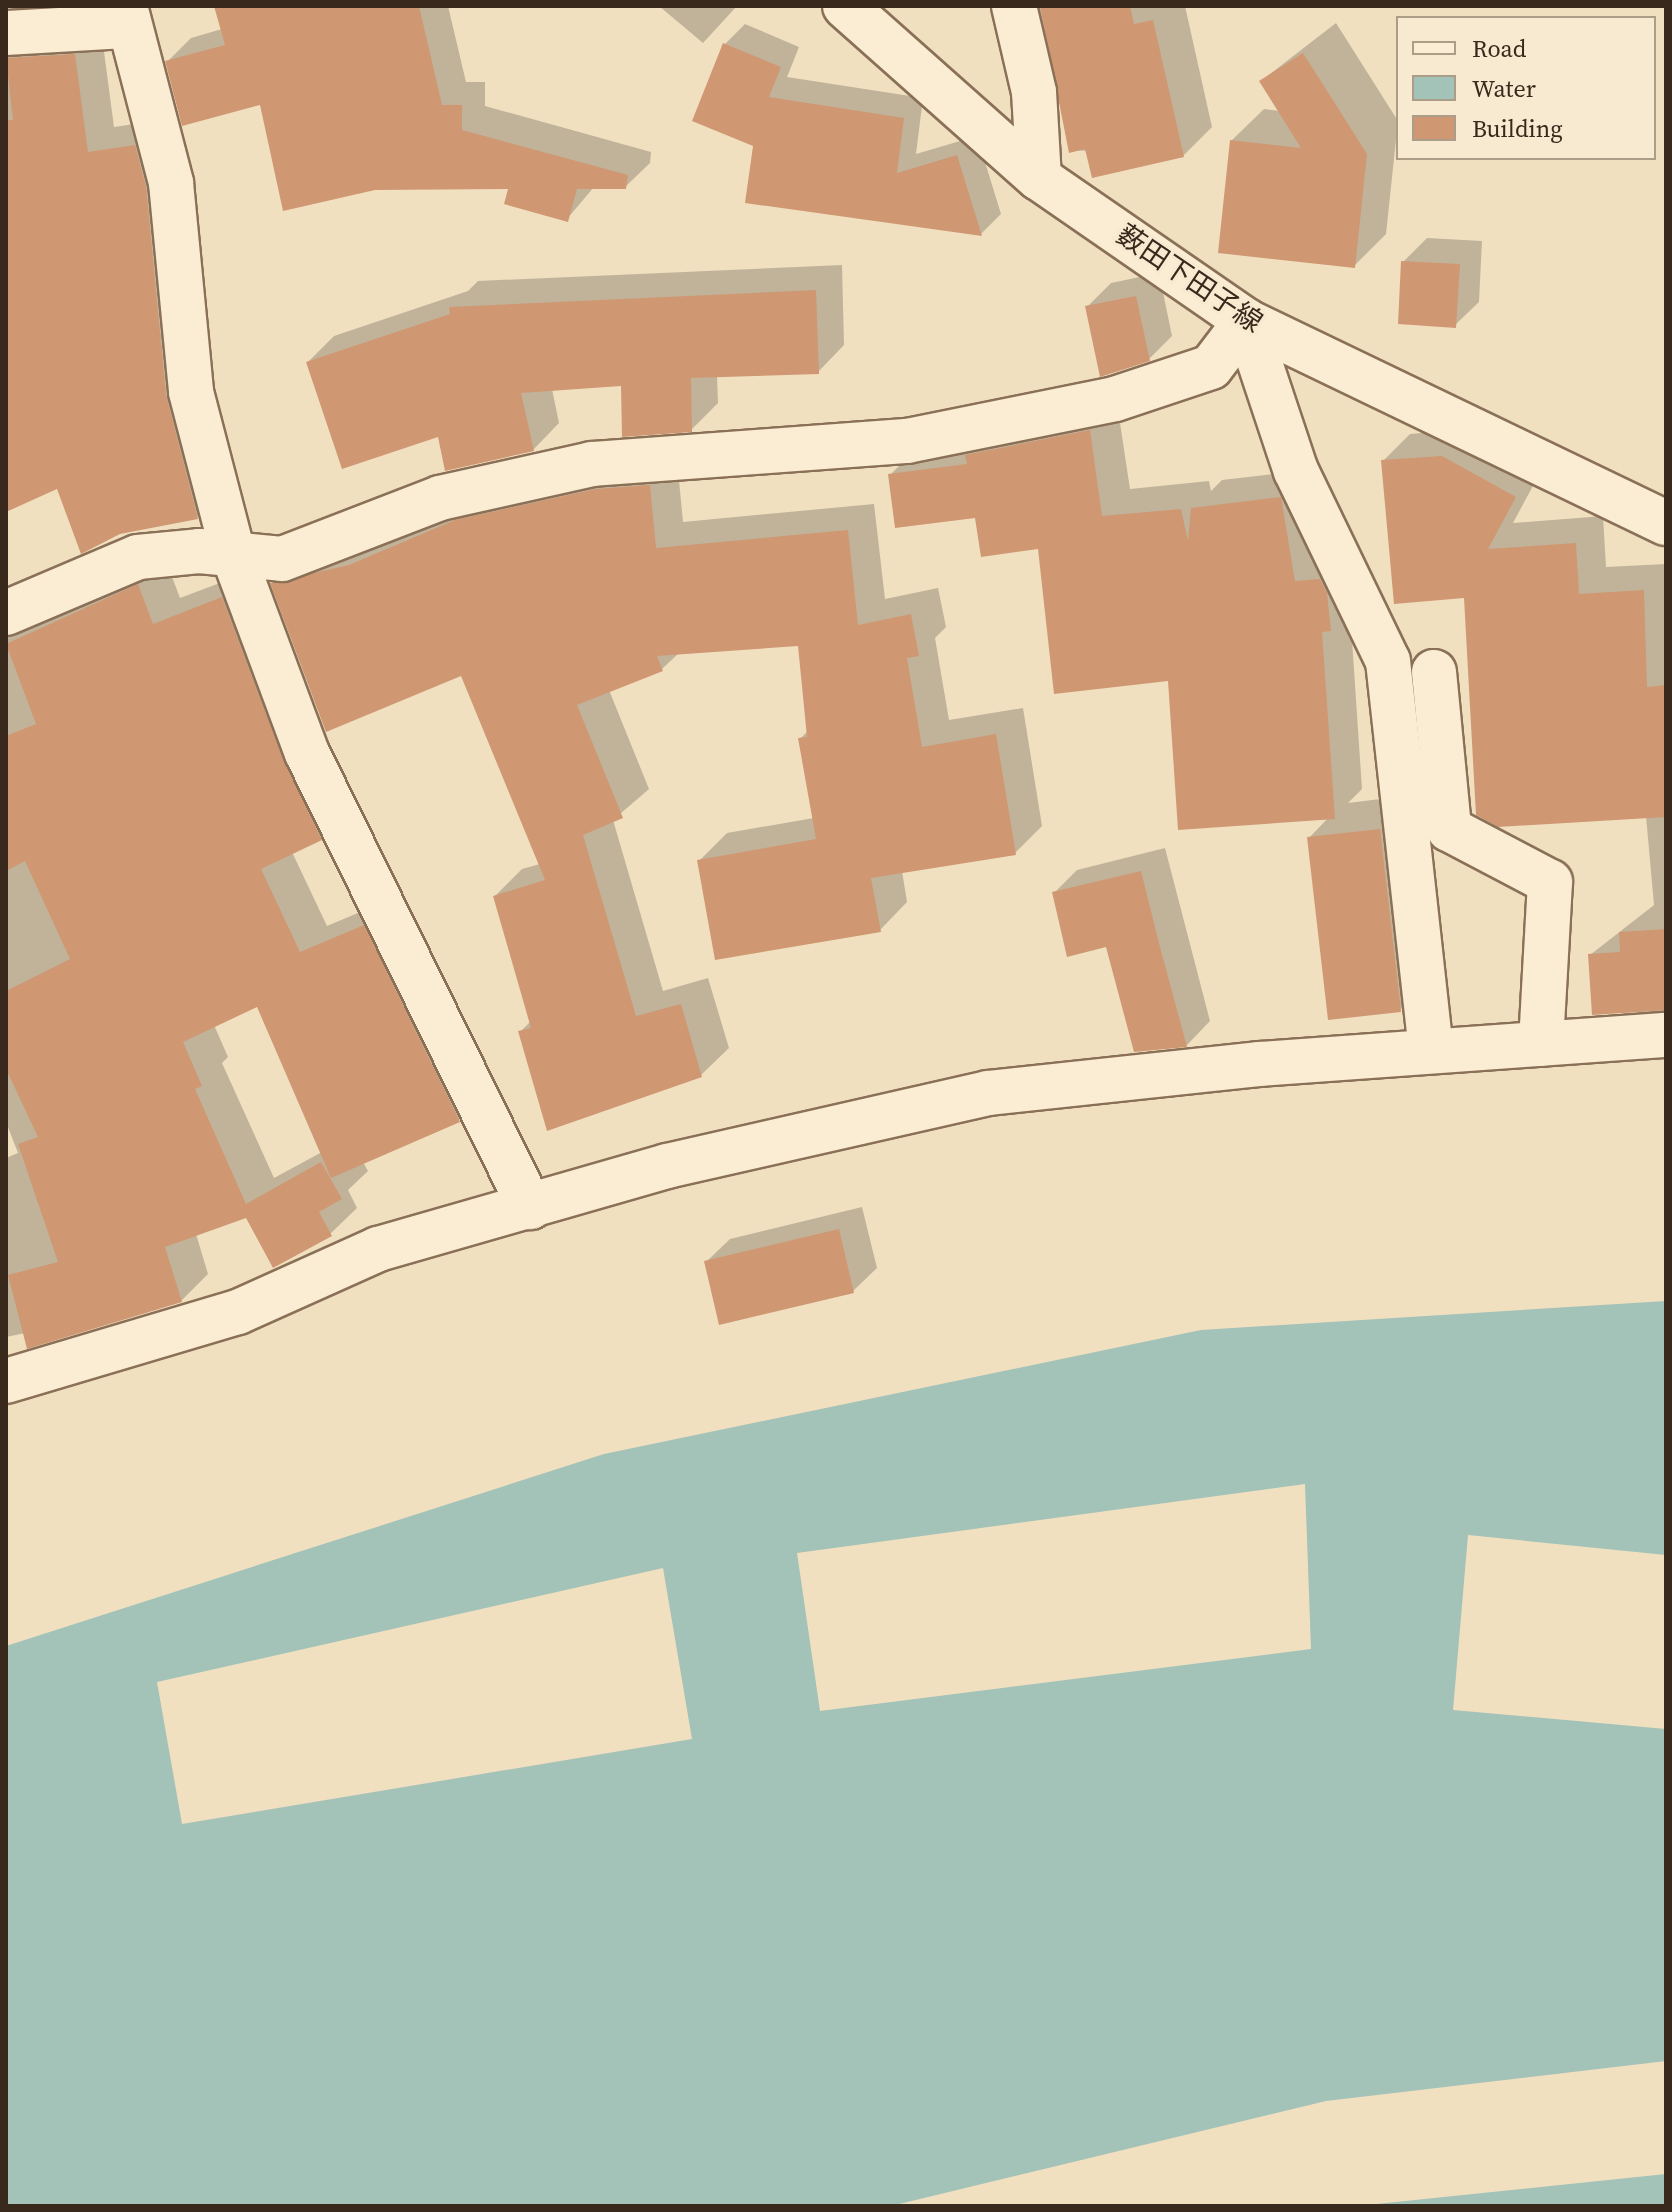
<!DOCTYPE html>
<html>
<head>
<meta charset="utf-8">
<style>
	body { margin:0 }
	#map { position:relative; width:1672px; height:2212px; overflow:hidden; background:#f0e0c0; font-family:"Source Serif 4","Noto Sans JP",serif }
	div>[style] { position:absolute }
	.water>* { inset:0; background:#a3c2b8 }
	.pier>* { inset:0; background:#f0e0c0 }
	.shadow>* { inset:0; background:#0003 }
	.building>* { inset:0; background:#d09773 }
	.roads { filter:drop-shadow(2px 0 #8a7057) drop-shadow(-2px 0 #8a7057) drop-shadow(0 2px #8a7057) drop-shadow(0 -2px #8a7057) }
	.minor>* { height:44px; margin:-22px; padding:0 22px; transform-origin:22px; border-radius:22px; background:#faedd3 }
	.secondary>* { height:44px; margin:-22px; padding:0 22px; transform-origin:22px; border-radius:22px; background:#faedd3 }
	span { translate:-50% -50%; white-space:nowrap; text-align:center; line-height:1.15; -webkit-text-stroke:6px #f7ead0; paint-order:stroke }
	.street-label { font-size:28px; color:#38291c }
	.frame { position:absolute; inset:0; border:8px solid #38291c; pointer-events:none }
	.legend { position:absolute; left:1396px; top:16px; width:260px; height:144px; box-sizing:border-box; background:#f7ead0; border:2px solid #ab9d88; margin:0; padding:10px 14px; list-style:none; font-size:24px; color:#38291c }
	.legend li { display:flex; align-items:center; gap:16px; height:40px }
	.legend b { width:40px; border:2px solid #ab9d88 }
</style>
</head>
<body>
<div id="map">
	<div class="water">
		<div style="clip-path:polygon(1666px 1301px,1666px 2206px,6px 2206px,6px 1646px,604px 1454px,1201px 1330px)"></div>
	</div>
	<div class="pier">
		<div style="clip-path:polygon(1305px 1484px,1311px 1649px,820px 1711px,797px 1553px)"></div>
		<div style="clip-path:polygon(1468px 1535px,1666px 1555px,1666px 1729px,1453px 1710px)"></div>
		<div style="clip-path:polygon(663px 1568px,692px 1739px,182px 1824px,157px 1682px)"></div>
		<div style="clip-path:polygon(1666px 2061px,1666px 2174px,1357px 2206px,891px 2206px,1326px 2101px)"></div>
	</div>
	<div class="shadow">
		<div style="clip-path:polygon(216px 6px,448px 6px,466px 82px,485px 82px,485px 106px,651px 152px,650px 163px,625px 187px,594px 187px,567px 219px,511px 187px,374px 188px,262px 102px,167px 62px,191px 38px,222px 29px)"></div>
		<div style="clip-path:polygon(659px 6px,737px 6px,703px 43px)"></div>
		<div style="clip-path:polygon(1038px 6px,1185px 6px,1212px 127px,1183px 156px,1070px 150px)"></div>
		<div style="clip-path:polygon(6px 7px,11px 21px,101px 29px,114px 127px,161px 120px,223px 491px,197px 517px,58px 486px,6px 510px)"></div>
		<div style="clip-path:polygon(1336px 23px,1398px 121px,1386px 234px,1354px 266px,1231px 141px,1264px 109px,1280px 111px,1261px 81px)"></div>
		<div style="clip-path:polygon(745px 24px,799px 47px,787px 77px,923px 98px,916px 154px,977px 136px,1001px 214px,981px 234px,756px 144px,725px 44px)"></div>
		<div style="clip-path:polygon(1427px 238px,1482px 241px,1479px 302px,1455px 325px,1403px 262px)"></div>
		<div style="clip-path:polygon(842px 265px,844px 345px,818px 372px,717px 375px,718px 403px,691px 430px,623px 384px,552px 389px,559px 423px,533px 450px,440px 435px,308px 362px,334px 336px,468px 291px,478px 281px)"></div>
		<div style="clip-path:polygon(1159px 273px,1172px 336px,1149px 359px,1087px 307px,1111px 283px)"></div>
		<div style="clip-path:polygon(1117px 403px,1130px 489px,1209px 481px,1211px 491px,1222px 480px,1309px 470px,1350px 610px,1362px 789px,1348px 803px,1413px 795px,1435px 975px,1400px 1010px,1309px 838px,1329px 817px,1170px 679px,1039px 546px,890px 475px,918px 447px)"></div>
		<div style="clip-path:polygon(1470px 429px,1542px 469px,1513px 523px,1603px 516px,1606px 567px,1666px 564px,1666px 1012px,1594px 1013px,1590px 955px,1654px 905px,1646px 816px,1466px 596px,1383px 461px,1410px 434px)"></div>
		<div style="clip-path:polygon(677px 459px,683px 522px,874px 504px,885px 599px,938px 588px,946px 627px,935px 638px,949px 720px,1023px 708px,1042px 826px,1015px 853px,902px 871px,907px 902px,880px 930px,700px 860px,727px 833px,814px 818px,800px 739px,808px 731px,800px 644px,679px 653px,662px 669px,609px 690px,649px 789px,613px 820px,663px 991px,708px 978px,729px 1048px,701px 1075px,548px 1129px,520px 1032px,531px 1021px,495px 896px,522px 869px,540px 864px,462px 674px,273px 584px,300px 556px,485px 494px)"></div>
		<div style="clip-path:polygon(evenodd,165px 558px,180px 598px,249px 572px,348px 811px,321px 838px,292px 852px,327px 926px,391px 899px,486px 1093px,459px 1120px,363px 1162px,368px 1171px,348px 1190px,357px 1208px,330px 1234px,247px 1216px,196px 1234px,208px 1274px,181px 1301px,6px 1337px,6px 1158px,18px 1153px,6px 1122px,6px 629px,165px 558px,258px 1004px,322px 1152px,274px 1178px,222px 1063px,228px 1057px,214px 1025px,258px 1004px)"></div>
		<div style="clip-path:polygon(1165px 848px,1210px 1021px,1187px 1045px,1135px 1050px,1108px 945px,1054px 893px,1077px 870px)"></div>
		<div style="clip-path:polygon(862px 1207px,877px 1268px,853px 1291px,706px 1262px,730px 1239px)"></div>
	</div>
	<div class="building">
		<div style="clip-path:polygon(214px 6px,419px 6px,442px 105px,462px 105px,462px 130px,628px 175px,626px 189px,577px 189px,568px 222px,504px 204px,508px 189px,375px 190px,283px 211px,260px 105px,182px 126px,165px 61px,225px 45px)"></div>
		<div style="clip-path:polygon(1040px 6px,1130px 6px,1134px 24px,1153px 20px,1184px 157px,1092px 178px,1085px 149px,1069px 153px)"></div>
		<div style="clip-path:polygon(723px 43px,781px 67px,769px 97px,904px 118px,897px 173px,957px 155px,982px 236px,745px 203px,753px 146px,692px 121px)"></div>
		<div style="clip-path:polygon(1303px 53px,1367px 154px,1355px 268px,1218px 253px,1230px 140px,1301px 148px,1259px 81px)"></div>
		<div style="clip-path:polygon(75px 54px,88px 152px,135px 145px,146px 187px,166px 395px,198px 519px,120px 534px,81px 554px,57px 489px,6px 512px,6px 120px,13px 120px,6px 58px)"></div>
		<div style="clip-path:polygon(1401px 261px,1460px 264px,1456px 328px,1398px 324px)"></div>
		<div style="clip-path:polygon(816px 290px,819px 374px,691px 378px,692px 432px,622px 437px,621px 386px,521px 393px,534px 451px,445px 471px,438px 437px,342px 469px,306px 362px,450px 314px,449px 307px)"></div>
		<div style="clip-path:polygon(1136px 296px,1150px 361px,1100px 377px,1085px 306px)"></div>
		<div style="clip-path:polygon(1090px 430px,1102px 516px,1181px 509px,1188px 541px,1191px 508px,1281px 497px,1295px 581px,1320px 579px,1327px 593px,1331px 631px,1322px 632px,1335px 819px,1178px 830px,1168px 681px,1054px 694px,1038px 549px,981px 557px,975px 518px,895px 528px,888px 474px,967px 464px,965px 455px)"></div>
		<div style="clip-path:polygon(1442px 456px,1516px 497px,1488px 549px,1576px 543px,1579px 594px,1644px 590px,1647px 687px,1666px 685px,1666px 817px,1498px 827px,1476px 815px,1464px 598px,1394px 604px,1381px 460px)"></div>
		<div style="clip-path:polygon(650px 485px,656px 548px,848px 530px,858px 625px,911px 614px,919px 656px,907px 658px,922px 747px,996px 734px,1016px 855px,871px 878px,881px 932px,715px 960px,697px 860px,816px 839px,798px 738px,807px 737px,798px 646px,657px 656px,663px 671px,577px 705px,623px 818px,583px 835px,636px 1016px,681px 1004px,702px 1077px,547px 1131px,518px 1031px,531px 1028px,493px 896px,545px 880px,461px 676px,326px 732px,270px 583px,349px 565px,455px 520px,596px 489px)"></div>
		<div style="clip-path:polygon(138px 584px,153px 624px,222px 597px,284px 762px,322px 840px,261px 869px,300px 952px,364px 925px,460px 1122px,331px 1178px,257px 1007px,183px 1042px,202px 1086px,195px 1089px,246px 1204px,321px 1162px,342px 1199px,319px 1212px,332px 1236px,273px 1268px,246px 1218px,165px 1247px,182px 1302px,27px 1349px,8px 1275px,58px 1262px,18px 1144px,38px 1137px,6px 1069px,6px 991px,70px 959px,25px 861px,6px 871px,6px 736px,36px 724px,6px 644px)"></div>
		<div style="clip-path:polygon(1380px 829px,1401px 1012px,1328px 1020px,1307px 837px)"></div>
		<div style="clip-path:polygon(1141px 871px,1160px 947px,1187px 1047px,1134px 1052px,1106px 947px,1067px 957px,1052px 892px)"></div>
		<div style="clip-path:polygon(1666px 929px,1666px 1010px,1592px 1015px,1588px 954px,1620px 952px,1619px 932px)"></div>
		<div style="clip-path:polygon(839px 1229px,854px 1293px,719px 1325px,704px 1261px)"></div>
	</div>
	<div class="roads">
		<div class="minor">
			<div style="left:125px;top:6px;width:183px;rotate:75.4deg"></div>
			<div style="left:171px;top:183px;width:210px;rotate:84.5deg"></div>
			<div style="left:191px;top:392px;width:171px;rotate:75.4deg"></div>
			<div style="left:234px;top:557px;width:209px;rotate:69.6deg"></div>
			<div style="left:307px;top:753px;width:506px;rotate:63.84deg"></div>
			<div style="left:1014px;top:6px;width:88px;rotate:76.9deg"></div>
			<div style="left:1034px;top:92px;width:86px;rotate:86.7deg"></div>
			<div style="left:6px;top:33px;width:123px;rotate:-3.3deg"></div>
			<div style="left:1246px;top:321px;width:158px;rotate:71.6deg"></div>
			<div style="left:1296px;top:471px;width:211px;rotate:64.2deg"></div>
			<div style="left:1388px;top:661px;width:392px;rotate:83.7deg"></div>
			<div style="left:6px;top:613px;width:143px;rotate:-23deg"></div>
			<div style="left:138px;top:557px;width:61px;rotate:-5.6deg"></div>
			<div style="left:199px;top:551px;width:83px;rotate:5.5deg"></div>
			<div style="left:282px;top:559px;width:169px;rotate:-21.1deg"></div>
			<div style="left:440px;top:498px;width:156px;rotate:-12.6deg"></div>
			<div style="left:592px;top:464px;width:316px;rotate:-4.2deg"></div>
			<div style="left:907px;top:441px;width:212px;rotate:-11.4deg"></div>
			<div style="left:1115px;top:399px;width:101px;rotate:-18.4deg"></div>
			<div style="left:1211px;top:367px;width:58px;rotate:-52.7deg"></div>
			<div style="left:1434px;top:672px;width:158px;rotate:84.5deg"></div>
			<div style="left:1449px;top:829px;width:114px;rotate:27.7deg"></div>
			<div style="left:1550px;top:882px;width:162px;rotate:93.2deg"></div>
			<div style="left:6px;top:1381px;width:242px;rotate:-16.6deg"></div>
			<div style="left:238px;top:1312px;width:154px;rotate:-24.2deg"></div>
			<div style="left:378px;top:1249px;width:301px;rotate:-16deg"></div>
			<div style="left:667px;top:1166px;width:329px;rotate:-12.8deg"></div>
			<div style="left:988px;top:1093px;width:273px;rotate:-6.1deg"></div>
			<div style="left:1259px;top:1064px;width:408px;rotate:-4.1deg"></div>
		</div>
		<div class="secondary">
			<div style="left:845px;top:6px;width:259px;rotate:41.6deg"></div>
			<div style="left:1039px;top:178px;width:252px;rotate:34.6deg"></div>
			<div style="left:1246px;top:321px;width:466px;rotate:25.7deg"></div>
		</div>
	</div>
	<div class="street-label">
		<span style="left:1190px;top:278px;rotate:34deg">薮田下田子線</span>
	</div>
	<div class="frame"></div>
	<ul class="legend">
	<li><b style="height:10px;background:#faedd3"></b>Road</li>
	<li><b style="height:22px;background:#a3c2b8"></b>Water</li>
	<li><b style="height:22px;background:#d09773"></b>Building</li>
	</ul>
</div>
</body>
</html>
